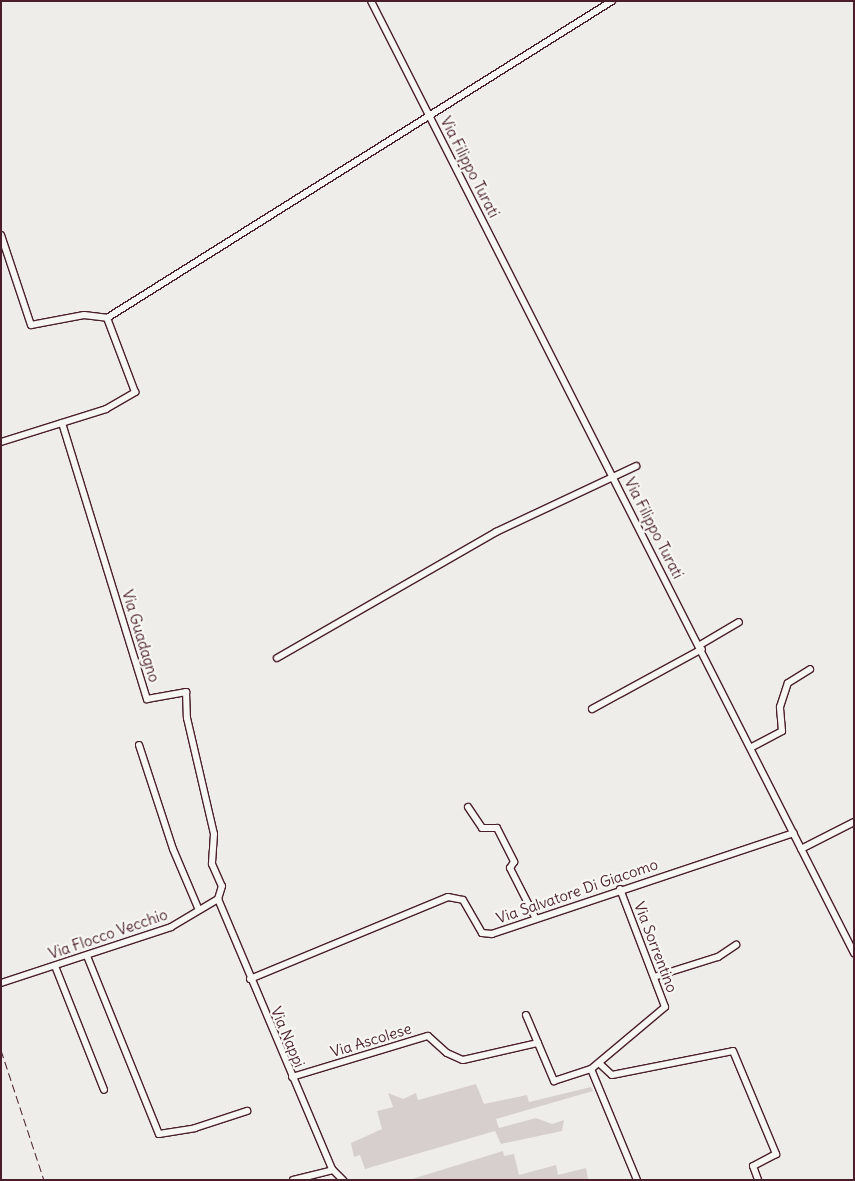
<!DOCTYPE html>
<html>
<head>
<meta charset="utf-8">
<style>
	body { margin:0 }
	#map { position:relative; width:855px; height:1181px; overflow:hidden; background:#efedea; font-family:Delius,sans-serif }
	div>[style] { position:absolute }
	.green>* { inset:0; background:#d7cfce }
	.roads { filter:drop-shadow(1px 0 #4a1f2b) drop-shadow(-1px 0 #4a1f2b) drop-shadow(0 1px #4a1f2b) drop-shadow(0 -1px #4a1f2b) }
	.minor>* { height:6px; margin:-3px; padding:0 3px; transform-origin:3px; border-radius:3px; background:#f6f6f2 }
	.rail>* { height:1px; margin-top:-0.5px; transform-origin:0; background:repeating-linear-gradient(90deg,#4a1f2b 0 8px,transparent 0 12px) }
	span { translate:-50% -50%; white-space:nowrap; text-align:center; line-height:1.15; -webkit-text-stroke:4.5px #f6f6f2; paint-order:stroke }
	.street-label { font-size:15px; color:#4a1f2b }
	.frame { position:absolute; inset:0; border:2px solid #4a1f2b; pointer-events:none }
</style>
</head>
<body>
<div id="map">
	<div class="green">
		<div style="clip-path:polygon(476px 1084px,484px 1104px,527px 1095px,529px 1102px,591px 1087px,593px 1091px,496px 1119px,499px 1128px,536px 1118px,552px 1124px,564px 1120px,562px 1131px,501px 1144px,495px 1131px,365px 1169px,360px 1155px,354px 1157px,351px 1143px,382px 1129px,377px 1111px,393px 1107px,388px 1093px,403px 1099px,416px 1093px,418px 1100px)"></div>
		<div style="clip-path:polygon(503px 1151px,504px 1156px,514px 1154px,519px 1175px,556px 1165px,558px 1175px,586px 1168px,588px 1179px,412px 1179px)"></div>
	</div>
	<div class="roads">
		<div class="minor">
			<div style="left:371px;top:1px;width:1068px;rotate:63.1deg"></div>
			<div style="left:1px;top:235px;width:95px;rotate:71.6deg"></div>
			<div style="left:31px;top:325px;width:54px;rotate:-10.7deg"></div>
			<div style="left:84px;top:315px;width:23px;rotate:7deg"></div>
			<div style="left:107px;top:318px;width:596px;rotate:-32.12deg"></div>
			<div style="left:62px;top:423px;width:289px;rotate:72.9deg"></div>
			<div style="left:147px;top:699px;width:40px;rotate:-10deg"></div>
			<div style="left:186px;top:692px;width:26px;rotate:88deg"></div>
			<div style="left:187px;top:718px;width:119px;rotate:76.9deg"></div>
			<div style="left:214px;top:834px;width:30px;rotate:94deg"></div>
			<div style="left:212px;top:864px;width:24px;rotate:66deg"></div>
			<div style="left:222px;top:886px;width:14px;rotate:107deg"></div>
			<div style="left:1px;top:442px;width:110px;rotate:-17.4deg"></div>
			<div style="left:106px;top:409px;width:34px;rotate:-30deg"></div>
			<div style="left:135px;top:392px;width:79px;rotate:-110.7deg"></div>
			<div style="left:700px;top:645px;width:45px;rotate:-30.5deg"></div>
			<div style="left:277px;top:658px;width:253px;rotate:-29.9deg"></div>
			<div style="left:496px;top:532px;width:155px;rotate:-25.2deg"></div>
			<div style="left:592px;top:709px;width:125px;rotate:-28.6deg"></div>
			<div style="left:139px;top:745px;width:109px;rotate:71.9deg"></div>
			<div style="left:173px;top:849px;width:64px;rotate:67deg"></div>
			<div style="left:752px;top:747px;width:34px;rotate:-28deg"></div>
			<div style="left:782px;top:731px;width:24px;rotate:-95deg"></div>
			<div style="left:780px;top:707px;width:25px;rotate:-72deg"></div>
			<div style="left:788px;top:683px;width:26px;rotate:-32deg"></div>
			<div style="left:468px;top:807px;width:25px;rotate:56deg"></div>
			<div style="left:482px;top:828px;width:15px"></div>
			<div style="left:497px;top:828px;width:38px;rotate:63deg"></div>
			<div style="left:514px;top:862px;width:7px;rotate:124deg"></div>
			<div style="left:510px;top:868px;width:57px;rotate:63deg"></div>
			<div style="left:801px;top:849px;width:59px;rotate:-27deg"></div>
			<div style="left:620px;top:889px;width:126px;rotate:69.1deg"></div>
			<div style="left:665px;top:1007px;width:97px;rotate:140deg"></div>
			<div style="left:591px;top:1069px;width:120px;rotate:67.5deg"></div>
			<div style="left:218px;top:899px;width:293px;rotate:67.1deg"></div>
			<div style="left:332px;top:1169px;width:16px;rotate:45deg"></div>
			<div style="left:87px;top:956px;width:192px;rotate:68deg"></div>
			<div style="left:159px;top:1134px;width:36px;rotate:-9deg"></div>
			<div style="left:195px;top:1128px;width:55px;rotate:-18.1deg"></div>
			<div style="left:55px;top:966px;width:133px;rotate:68.4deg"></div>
			<div style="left:654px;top:977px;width:67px;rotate:-17.4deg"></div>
			<div style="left:718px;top:957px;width:22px;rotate:-34deg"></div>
			<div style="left:250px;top:979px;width:214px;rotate:-22.5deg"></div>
			<div style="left:448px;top:897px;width:15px;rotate:11deg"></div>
			<div style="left:463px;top:900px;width:38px;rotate:60deg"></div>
			<div style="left:482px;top:933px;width:10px;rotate:6deg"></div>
			<div style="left:492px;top:934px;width:318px;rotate:-18.5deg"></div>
			<div style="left:1px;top:983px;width:179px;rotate:-18.2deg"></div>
			<div style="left:171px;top:927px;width:55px;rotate:-30.8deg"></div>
			<div style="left:526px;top:1015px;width:72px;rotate:67deg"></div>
			<div style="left:554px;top:1081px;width:39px;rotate:-18deg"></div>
			<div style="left:600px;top:1064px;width:16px;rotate:43deg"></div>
			<div style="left:612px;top:1075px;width:123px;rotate:-11.2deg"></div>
			<div style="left:733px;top:1051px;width:112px;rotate:67.3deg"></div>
			<div style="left:776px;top:1154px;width:26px;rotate:152deg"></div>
			<div style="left:753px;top:1166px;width:15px;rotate:70deg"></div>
			<div style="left:292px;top:1077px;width:142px;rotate:-16.8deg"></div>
			<div style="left:428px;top:1036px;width:25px;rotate:42deg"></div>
			<div style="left:447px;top:1053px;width:17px;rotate:24deg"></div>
			<div style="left:463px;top:1060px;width:77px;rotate:-12.8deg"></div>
			<div style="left:293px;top:1180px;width:41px;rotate:-14deg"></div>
		</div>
	</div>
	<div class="rail">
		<div style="left:1px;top:1050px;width:137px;rotate:71.7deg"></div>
	</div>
	<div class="street-label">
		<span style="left:470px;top:167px;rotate:63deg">Via Filippo Turati</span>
		<span style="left:654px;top:528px;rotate:63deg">Via Filippo Turati</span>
		<span style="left:141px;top:636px;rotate:73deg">Via Guadagno</span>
		<span style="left:577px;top:891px;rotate:-19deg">Via Salvatore Di Giacomo</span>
		<span style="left:108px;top:934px;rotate:-19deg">Via Flocco Vecchio</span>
		<span style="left:656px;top:947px;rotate:69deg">Via Sorrentino</span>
		<span style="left:288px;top:1037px;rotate:67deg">Via Nappi</span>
		<span style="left:371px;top:1040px;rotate:-17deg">Via Ascolese</span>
	</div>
	<div class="frame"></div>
</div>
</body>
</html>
